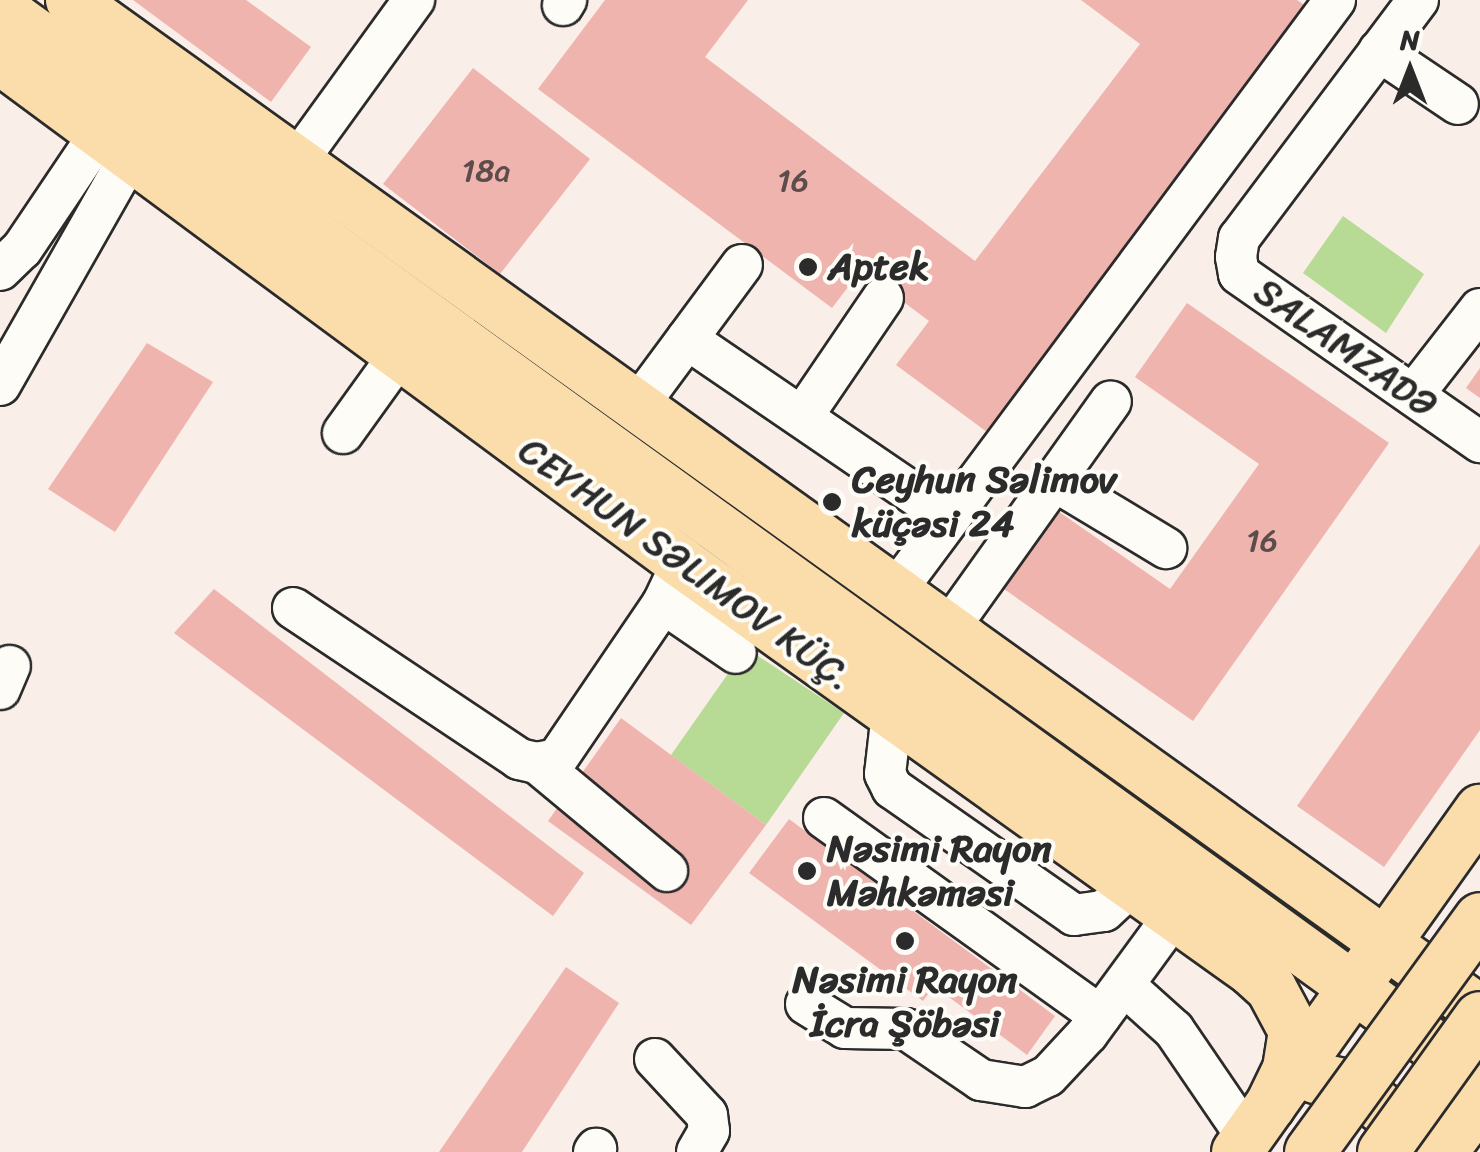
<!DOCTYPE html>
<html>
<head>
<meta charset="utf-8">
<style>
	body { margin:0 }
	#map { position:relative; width:1480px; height:1152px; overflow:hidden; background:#faeee8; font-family:Sriracha,sans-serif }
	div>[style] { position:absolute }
	.green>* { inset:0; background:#b7da94 }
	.building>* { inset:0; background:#efb4ad }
	.roads { filter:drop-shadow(2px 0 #2b2b2b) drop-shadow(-2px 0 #2b2b2b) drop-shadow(0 2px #2b2b2b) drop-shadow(0 -2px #2b2b2b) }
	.minor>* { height:40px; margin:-20px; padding:0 20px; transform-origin:20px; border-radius:20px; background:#fdfcf7 }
	.major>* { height:50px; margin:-25px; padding:0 25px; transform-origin:25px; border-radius:25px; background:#faddab }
	.bridges { filter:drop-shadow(2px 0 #2b2b2b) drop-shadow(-2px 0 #2b2b2b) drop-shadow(0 2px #2b2b2b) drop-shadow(0 -2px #2b2b2b) }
	.major-bridge>* { height:50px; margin:-25px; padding:0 25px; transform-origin:25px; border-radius:25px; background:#faddab }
	.dots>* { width:28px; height:28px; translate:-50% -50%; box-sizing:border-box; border:5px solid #fdfcf7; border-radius:50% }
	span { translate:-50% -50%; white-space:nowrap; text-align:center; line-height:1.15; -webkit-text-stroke:8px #fdfcf7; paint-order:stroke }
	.number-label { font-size:32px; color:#5c4d4c }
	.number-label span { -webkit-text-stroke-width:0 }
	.poi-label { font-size:38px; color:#2b2b2b; font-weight:700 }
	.left { translate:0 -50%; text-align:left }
	.street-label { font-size:38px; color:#2b2b2b }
	.north { position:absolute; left:1360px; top:20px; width:100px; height:100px; -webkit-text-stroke:8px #fdfcf7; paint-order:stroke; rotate:0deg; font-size:28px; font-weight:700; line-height:40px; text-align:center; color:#2b2b2b }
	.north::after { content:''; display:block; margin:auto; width:35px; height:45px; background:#2b2b2b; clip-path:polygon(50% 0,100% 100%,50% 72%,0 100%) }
</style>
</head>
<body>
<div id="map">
	<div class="green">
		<div style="clip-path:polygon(1343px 216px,1424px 274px,1386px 333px,1303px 273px)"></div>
		<div style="clip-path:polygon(746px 648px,844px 713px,766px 825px,671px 755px)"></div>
	</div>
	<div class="building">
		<div style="clip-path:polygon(133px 0,246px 0,311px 47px,271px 102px)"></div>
		<div style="clip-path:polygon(605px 0,748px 0,705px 57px,975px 261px,1140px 44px,1081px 0,1297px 0,1306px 6px,987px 432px,896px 365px,929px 321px,861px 270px,832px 308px,538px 89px)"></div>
		<div style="clip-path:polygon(473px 68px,590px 159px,500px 274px,383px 184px)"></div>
		<div style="clip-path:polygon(1187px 303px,1389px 443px,1193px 721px,991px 580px,1045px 502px,1170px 589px,1259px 464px,1135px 377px)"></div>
		<div style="clip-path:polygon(147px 343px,213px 382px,115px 532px,48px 489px)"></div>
		<div style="clip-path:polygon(1480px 368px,1480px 398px,1466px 388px)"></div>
		<div style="clip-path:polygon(1480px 544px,1480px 730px,1384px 867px,1297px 806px)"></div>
		<div style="clip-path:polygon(214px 589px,584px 873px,553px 916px,174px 633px)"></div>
		<div style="clip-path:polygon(621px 718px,766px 825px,691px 925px,548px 821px)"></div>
		<div style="clip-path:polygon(789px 819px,1055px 1016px,1027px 1055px,934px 986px,923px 1001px,749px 873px)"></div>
		<div style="clip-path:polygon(566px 967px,619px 1003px,522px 1152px,439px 1152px)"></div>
	</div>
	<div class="roads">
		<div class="minor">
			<div style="left:1418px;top:0;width:298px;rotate:126.9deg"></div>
			<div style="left:1239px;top:238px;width:19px;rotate:99deg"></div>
			<div style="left:1236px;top:257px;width:17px;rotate:80deg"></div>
			<div style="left:1239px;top:274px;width:294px;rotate:34.9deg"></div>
			<div style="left:563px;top:5px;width:6px;rotate:-59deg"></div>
			<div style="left:1379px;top:51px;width:95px;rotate:33.9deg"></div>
			<div style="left:298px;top:160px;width:198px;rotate:-54.1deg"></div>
			<div style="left:0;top:270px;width:30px;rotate:-44deg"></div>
			<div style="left:22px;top:249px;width:140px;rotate:-56.1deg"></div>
			<div style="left:687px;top:339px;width:317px;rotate:34.3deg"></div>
			<div style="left:0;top:385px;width:263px;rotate:-60.4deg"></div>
			<div style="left:1413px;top:395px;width:109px;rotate:-52.1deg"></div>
			<div style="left:636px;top:408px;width:178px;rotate:-53.5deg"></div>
			<div style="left:802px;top:417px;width:144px;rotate:-55.8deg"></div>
			<div style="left:343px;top:433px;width:96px;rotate:-54.3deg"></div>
			<div style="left:1055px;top:481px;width:130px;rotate:31.1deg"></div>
			<div style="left:894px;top:593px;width:739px;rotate:-53.36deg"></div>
			<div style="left:663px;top:603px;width:88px;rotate:34.4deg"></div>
			<div style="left:293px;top:608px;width:272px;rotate:33.7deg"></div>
			<div style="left:519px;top:759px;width:18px;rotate:13deg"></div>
			<div style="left:537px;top:763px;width:20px;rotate:-11deg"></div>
			<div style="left:557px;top:759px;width:189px;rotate:-55.8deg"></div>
			<div style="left:663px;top:603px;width:44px;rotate:-64.6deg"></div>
			<div style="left:947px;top:631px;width:282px;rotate:-54.5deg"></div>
			<div style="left:0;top:689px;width:25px;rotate:-67deg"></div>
			<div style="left:892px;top:713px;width:61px;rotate:96.5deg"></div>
			<div style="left:885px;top:774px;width:16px;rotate:63deg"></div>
			<div style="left:892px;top:788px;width:222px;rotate:34.9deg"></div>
			<div style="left:1074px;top:915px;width:30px;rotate:-8deg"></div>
			<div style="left:1104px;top:911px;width:38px;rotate:-43deg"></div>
			<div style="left:537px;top:763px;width:169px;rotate:39.7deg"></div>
			<div style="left:824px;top:818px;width:340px;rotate:35.6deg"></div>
			<div style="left:1124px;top:985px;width:67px;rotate:42deg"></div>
			<div style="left:1174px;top:1030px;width:130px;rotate:55.7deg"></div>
			<div style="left:806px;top:1004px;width:46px;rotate:31.6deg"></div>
			<div style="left:845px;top:1028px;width:61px;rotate:0.9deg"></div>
			<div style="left:906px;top:1029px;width:91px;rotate:34.2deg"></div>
			<div style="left:981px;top:1080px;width:45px;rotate:9deg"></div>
			<div style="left:1025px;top:1087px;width:25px;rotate:-26deg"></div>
			<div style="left:1048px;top:1076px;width:59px;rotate:-47.1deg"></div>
			<div style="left:1088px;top:1033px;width:147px;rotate:-53.8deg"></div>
			<div style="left:655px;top:1059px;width:76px;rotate:47.1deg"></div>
			<div style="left:707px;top:1115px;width:16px;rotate:83deg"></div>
			<div style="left:709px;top:1131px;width:24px;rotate:120deg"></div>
			<div style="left:594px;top:1152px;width:4px;rotate:-56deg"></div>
		</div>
		<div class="major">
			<div style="left:71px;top:0;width:1734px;rotate:35.66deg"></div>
			<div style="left:0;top:8px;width:1827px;rotate:35.89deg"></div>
			<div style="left:0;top:59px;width:848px;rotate:36.46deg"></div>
			<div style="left:682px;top:563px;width:700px;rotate:35.58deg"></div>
			<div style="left:1251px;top:970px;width:27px;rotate:42deg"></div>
			<div style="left:1271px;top:988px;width:49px;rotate:61.9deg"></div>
			<div style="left:1294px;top:1031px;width:38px;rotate:99deg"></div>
			<div style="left:1288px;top:1069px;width:41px;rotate:115.9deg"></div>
			<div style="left:1315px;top:1078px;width:40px;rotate:12deg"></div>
			<div style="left:1354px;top:1086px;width:77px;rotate:38.7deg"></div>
			<div style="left:1414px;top:1134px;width:19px;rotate:74deg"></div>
			<div style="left:1237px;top:1152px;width:420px;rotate:-54.6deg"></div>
			<div style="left:1442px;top:1152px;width:64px;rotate:-53.3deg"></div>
		</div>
	</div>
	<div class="bridges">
		<div class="major-bridge">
			<div style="left:1310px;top:1152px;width:289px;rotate:-54deg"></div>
			<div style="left:1383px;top:1152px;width:166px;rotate:-54.3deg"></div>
		</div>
	</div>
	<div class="dots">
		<div style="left:808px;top:267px;background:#2b2b2b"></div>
		<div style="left:832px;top:502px;background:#2b2b2b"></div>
		<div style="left:807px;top:871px;background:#2b2b2b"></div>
		<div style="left:905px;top:941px;background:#2b2b2b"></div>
	</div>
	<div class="number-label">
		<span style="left:486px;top:171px">18a</span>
		<span style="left:793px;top:181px">16</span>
		<span style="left:1262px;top:541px">16</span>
	</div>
	<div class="poi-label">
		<span class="left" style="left:828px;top:267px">Aptek</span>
		<span class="left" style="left:852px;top:502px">Ceyhun Səlimov<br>küçəsi 24</span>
		<span class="left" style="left:827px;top:871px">Nəsimi Rayon<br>Məhkəməsi</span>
		<span style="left:905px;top:1002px">Nəsimi Rayon<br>İcra Şöbəsi</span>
	</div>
	<div class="street-label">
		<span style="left:1346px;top:348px;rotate:35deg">SALAMZADƏ</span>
		<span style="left:686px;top:564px;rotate:36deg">CEYHUN SƏLIMOV KÜÇ.</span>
	</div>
	<div class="north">N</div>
</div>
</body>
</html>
